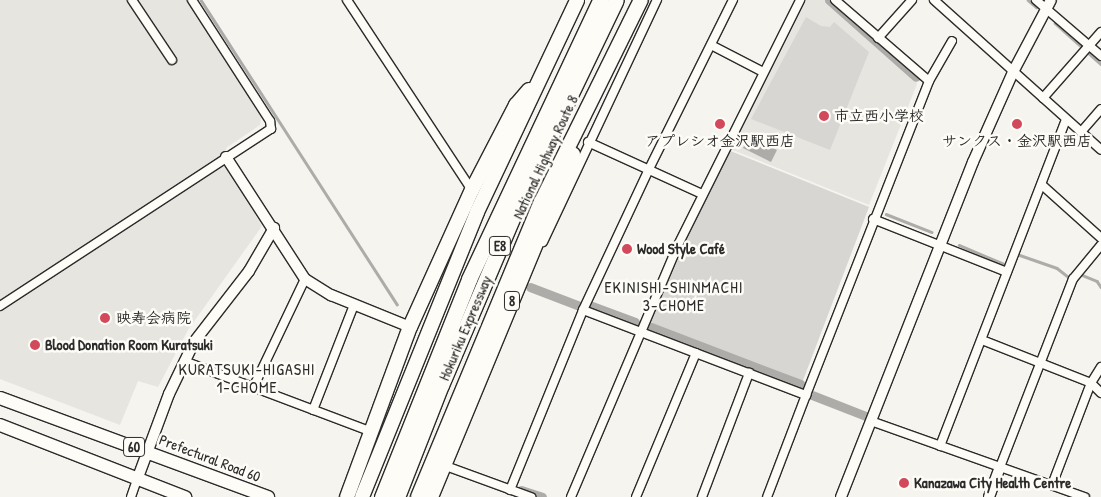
<!DOCTYPE html>
<html>
<head>
<meta charset="utf-8">
<style>
	body { margin:0 }
	#map { position:relative; width:1101px; height:497px; overflow:hidden; background:#f5f4ef; font-family:"Patrick Hand","Klee One",sans-serif }
	div>[style] { position:absolute }
	.built>* { inset:0; background:#e6e5e0 }
	.green>* { inset:0; background:#d7d6d2 }
	.water>* { inset:0; background:#adaca9 }
	.stream>* { height:2.5px; margin:-1.25px; padding:0 1.25px; transform-origin:1.25px; border-radius:1.25px; background:#adaca9 }
	.canal>* { height:9px; margin:-4.5px; padding:0 4.5px; transform-origin:4.5px; border-radius:4.5px; background:#adaca9 }
	.roads { filter:drop-shadow(1px 0 #2b2b2b) drop-shadow(-1px 0 #2b2b2b) drop-shadow(0 1px #2b2b2b) drop-shadow(0 -1px #2b2b2b) }
	.minor>* { height:8px; margin:-4px; padding:0 4px; transform-origin:4px; border-radius:4px; background:#fdfcf7 }
	.tertiary>* { height:10px; margin:-5px; padding:0 5px; transform-origin:5px; border-radius:5px; background:#fdfcf7 }
	.primary>* { height:12px; margin:-6px; padding:0 6px; transform-origin:6px; border-radius:6px; background:#fdfcf7 }
	.trunk>* { height:14px; margin:-7px; padding:0 7px; transform-origin:7px; border-radius:7px; background:#fdfcf7 }
	.motorway>* { height:15px; margin:-7.5px; padding:0 7.5px; transform-origin:7.5px; border-radius:7.5px; background:#fdfcf7 }
	.dots>* { width:14px; height:14px; translate:-50% -50%; box-sizing:border-box; border:2px solid #fdfcf7; border-radius:50% }
	span { translate:-50% -50%; white-space:nowrap; text-align:center; line-height:1.15; -webkit-text-stroke:5px #fdfcf7; paint-order:stroke }
	.shield-label span { padding:1px 4px; background:#fdfcf7; border:1px solid; border-radius:4px; -webkit-text-stroke-width:0 }
	.shield-label { font-size:14px; color:#2b2b2b; font-weight:700 }
	.poi-label { font-size:15px; color:#2b2b2b; font-weight:700 }
	.left { translate:0 -50%; text-align:left }
	.street-label { font-size:15px; color:#2b2b2b }
	.neighbourhood-label { font-size:16px; color:#2b2b2b; letter-spacing:1px }
</style>
</head>
<body>
<div id="map">
	<div class="built">
		<div style="clip-path:polygon(0 0,187px 0,261px 117px,260px 125px,226px 148px,233px 175px,262px 226px,188px 330px,158px 387px,138px 381px,120px 425px,0 379px)"></div>
		<div style="clip-path:polygon(804px 0,827px 0,915px 78px,917px 84px,869px 205px,728px 148px)"></div>
	</div>
	<div class="green">
		<div style="clip-path:polygon(806px 17px,821px 26px,830px 27px,834px 22px,869px 52px,830px 150px,751px 119px)"></div>
		<div style="clip-path:polygon(728px 150px,869px 207px,802px 383px,647px 323px)"></div>
	</div>
	<div class="water">
		<div style="clip-path:polygon(749px 137px,777px 150px,771px 162px,743px 148px)"></div>
	</div>
	<div class="stream">
		<div style="left:201px;top:0;width:362px;rotate:57.2deg"></div>
		<div style="left:1028px;top:0;width:11px;rotate:41deg"></div>
		<div style="left:1055px;top:23px;width:62px;rotate:41.7deg"></div>
		<div style="left:886px;top:214px;width:49px;rotate:21.4deg"></div>
		<div style="left:959px;top:245px;width:49px;rotate:22.9deg"></div>
		<div style="left:1017px;top:254px;width:42px;rotate:19.3deg"></div>
		<div style="left:1057px;top:268px;width:18px;rotate:38deg"></div>
		<div style="left:1082px;top:275px;width:16px;rotate:22deg"></div>
		<div style="left:1097px;top:281px;width:7px;rotate:56deg"></div>
	</div>
	<div class="canal">
		<div style="left:829px;top:0;width:116px;rotate:41.5deg"></div>
		<div style="left:530px;top:287px;width:56px;rotate:21deg"></div>
		<div style="left:592px;top:306px;width:46px;rotate:20.4deg"></div>
		<div style="left:651px;top:327px;width:160px;rotate:20.9deg"></div>
		<div style="left:812px;top:395px;width:58px;rotate:21.3deg"></div>
		<div style="left:521px;top:490px;width:22px;rotate:18deg"></div>
	</div>
	<div class="roads">
		<div class="minor">
			<div style="left:132px;top:0;width:72px;rotate:56.3deg"></div>
			<div style="left:347px;top:0;width:227px;rotate:56.7deg"></div>
			<div style="left:934px;top:0;width:224px;rotate:41.9deg"></div>
			<div style="left:1036px;top:0;width:86px;rotate:40.7deg"></div>
			<div style="left:878px;top:38px;width:51px;rotate:-48.2deg"></div>
			<div style="left:711px;top:45px;width:59px;rotate:27.4deg"></div>
			<div style="left:929px;top:81px;width:46px;rotate:-60.1deg"></div>
			<div style="left:1043px;top:98px;width:88px;rotate:-48.7deg"></div>
			<div style="left:1081px;top:132px;width:30px;rotate:-49deg"></div>
			<div style="left:588px;top:142px;width:125px;rotate:24.5deg"></div>
			<div style="left:1042px;top:185px;width:79px;rotate:41.9deg"></div>
			<div style="left:873px;top:219px;width:144px;rotate:21.6deg"></div>
			<div style="left:543px;top:242px;width:268px;rotate:-64.8deg"></div>
			<div style="left:0;top:306px;width:324px;rotate:-33.2deg"></div>
			<div style="left:271px;top:129px;width:8px;rotate:-97deg"></div>
			<div style="left:270px;top:121px;width:144px;rotate:-122.8deg"></div>
			<div style="left:583px;top:310px;width:239px;rotate:20.9deg"></div>
			<div style="left:806px;top:395px;width:109px;rotate:110.9deg"></div>
			<div style="left:982px;top:340px;width:117px;rotate:21.5deg"></div>
			<div style="left:1091px;top:383px;width:14px;rotate:45deg"></div>
			<div style="left:184px;top:361px;width:201px;rotate:20.7deg"></div>
			<div style="left:253px;top:388px;width:121px;rotate:-64.5deg"></div>
			<div style="left:806px;top:395px;width:337px;rotate:-68.6deg"></div>
			<div style="left:929px;top:81px;width:124px;rotate:-139.2deg"></div>
			<div style="left:313px;top:410px;width:113px;rotate:-68.7deg"></div>
			<div style="left:871px;top:421px;width:227px;rotate:19.6deg"></div>
			<div style="left:940px;top:446px;width:350px;rotate:-68.9deg"></div>
			<div style="left:443px;top:465px;width:94px;rotate:20deg"></div>
			<div style="left:1000px;top:467px;width:202px;rotate:-68.8deg"></div>
			<div style="left:1073px;top:279px;width:44px;rotate:-50.5deg"></div>
			<div style="left:1052px;top:485px;width:109px;rotate:-69.1deg"></div>
			<div style="left:1091px;top:383px;width:19px;rotate:-58deg"></div>
			<div style="left:510px;top:490px;width:194px;rotate:-67.9deg"></div>
			<div style="left:583px;top:310px;width:156px;rotate:-64.9deg"></div>
			<div style="left:649px;top:169px;width:189px;rotate:-63.6deg"></div>
			<div style="left:131px;top:497px;width:18px;rotate:-71deg"></div>
			<div style="left:571px;top:497px;width:272px;rotate:-67deg"></div>
			<div style="left:677px;top:247px;width:276px;rotate:-63.5deg"></div>
			<div style="left:636px;top:497px;width:156px;rotate:-67.4deg"></div>
			<div style="left:702px;top:497px;width:133px;rotate:-69.2deg"></div>
		</div>
		<div class="tertiary">
			<div style="left:226px;top:157px;width:145px;rotate:57.1deg"></div>
			<div style="left:305px;top:279px;width:31px;rotate:32deg"></div>
			<div style="left:331px;top:295px;width:85px;rotate:22.1deg"></div>
			<div style="left:137px;top:480px;width:92px;rotate:-69.6deg"></div>
			<div style="left:169px;top:394px;width:58px;rotate:-64.3deg"></div>
			<div style="left:194px;top:342px;width:90px;rotate:-52.2deg"></div>
			<div style="left:249px;top:271px;width:50px;rotate:-59.8deg"></div>
			<div style="left:841px;top:497px;width:360px;rotate:-68.5deg"></div>
			<div style="left:973px;top:162px;width:98px;rotate:-66deg"></div>
			<div style="left:1013px;top:72px;width:81px;rotate:-62.2deg"></div>
			<div style="left:989px;top:497px;width:32px;rotate:-70deg"></div>
		</div>
		<div class="primary">
			<div style="left:0;top:398px;width:286px;rotate:20.3deg"></div>
			<div style="left:0;top:425px;width:199px;rotate:21.3deg"></div>
		</div>
		<div class="trunk">
			<div style="left:347px;top:497px;width:181px;rotate:-69.7deg"></div>
			<div style="left:410px;top:327px;width:150px;rotate:-65.7deg"></div>
			<div style="left:472px;top:190px;width:96px;rotate:-62.6deg"></div>
			<div style="left:516px;top:105px;width:20px;rotate:-49deg"></div>
			<div style="left:362px;top:497px;width:307px;rotate:-68deg"></div>
			<div style="left:477px;top:212px;width:234px;rotate:-64.7deg"></div>
			<div style="left:418px;top:497px;width:320px;rotate:-67.4deg"></div>
			<div style="left:541px;top:202px;width:225px;rotate:-63.7deg"></div>
			<div style="left:431px;top:497px;width:371px;rotate:-67.5deg"></div>
		</div>
		<div class="motorway">
			<div style="left:382px;top:497px;width:235px;rotate:-68.2deg"></div>
			<div style="left:469px;top:279px;width:308px;rotate:-64.8deg"></div>
			<div style="left:397px;top:497px;width:120px;rotate:-68.6deg"></div>
			<div style="left:441px;top:385px;width:207px;rotate:-66.9deg"></div>
			<div style="left:522px;top:195px;width:216px;rotate:-64.3deg"></div>
		</div>
	</div>
	<div class="dots">
		<div style="left:824px;top:116px;background:#d1495b"></div>
		<div style="left:720px;top:124px;background:#d1495b"></div>
		<div style="left:1017px;top:124px;background:#d1495b"></div>
		<div style="left:627px;top:249px;background:#d1495b"></div>
		<div style="left:105px;top:318px;background:#d1495b"></div>
		<div style="left:35px;top:345px;background:#d1495b"></div>
		<div style="left:904px;top:483px;background:#d1495b"></div>
	</div>
	<div class="shield-label">
		<span style="left:500px;top:246px">E8</span>
		<span style="left:512px;top:301px">8</span>
		<span style="left:134px;top:447px">60</span>
	</div>
	<div class="poi-label">
		<span class="left" style="left:834px;top:116px">市立西小学校</span>
		<span style="left:720px;top:141px">アプレシオ金沢駅西店</span>
		<span style="left:1017px;top:141px">サンクス・金沢駅西店</span>
		<span class="left" style="left:637px;top:249px">Wood Style Café</span>
		<span class="left" style="left:116px;top:318px">映寿会病院</span>
		<span class="left" style="left:45px;top:345px">Blood Donation Room Kuratsuki</span>
		<span class="left" style="left:914px;top:483px">Kanazawa City Health Centre</span>
	</div>
	<div class="street-label">
		<span style="left:545px;top:157px;rotate:-65deg">National Highway Route 8</span>
		<span style="left:465px;top:328px;rotate:-67deg">Hokuriku Expressway</span>
		<span style="left:210px;top:458px;rotate:21deg">Prefectural Road 60</span>
	</div>
	<div class="neighbourhood-label">
		<span style="left:674px;top:296px">EKINISHI-SHINMACHI<br>3-CHOME</span>
		<span style="left:247px;top:378px">KURATSUKI-HIGASHI<br>1-CHOME</span>
	</div>
</div>
</body>
</html>
